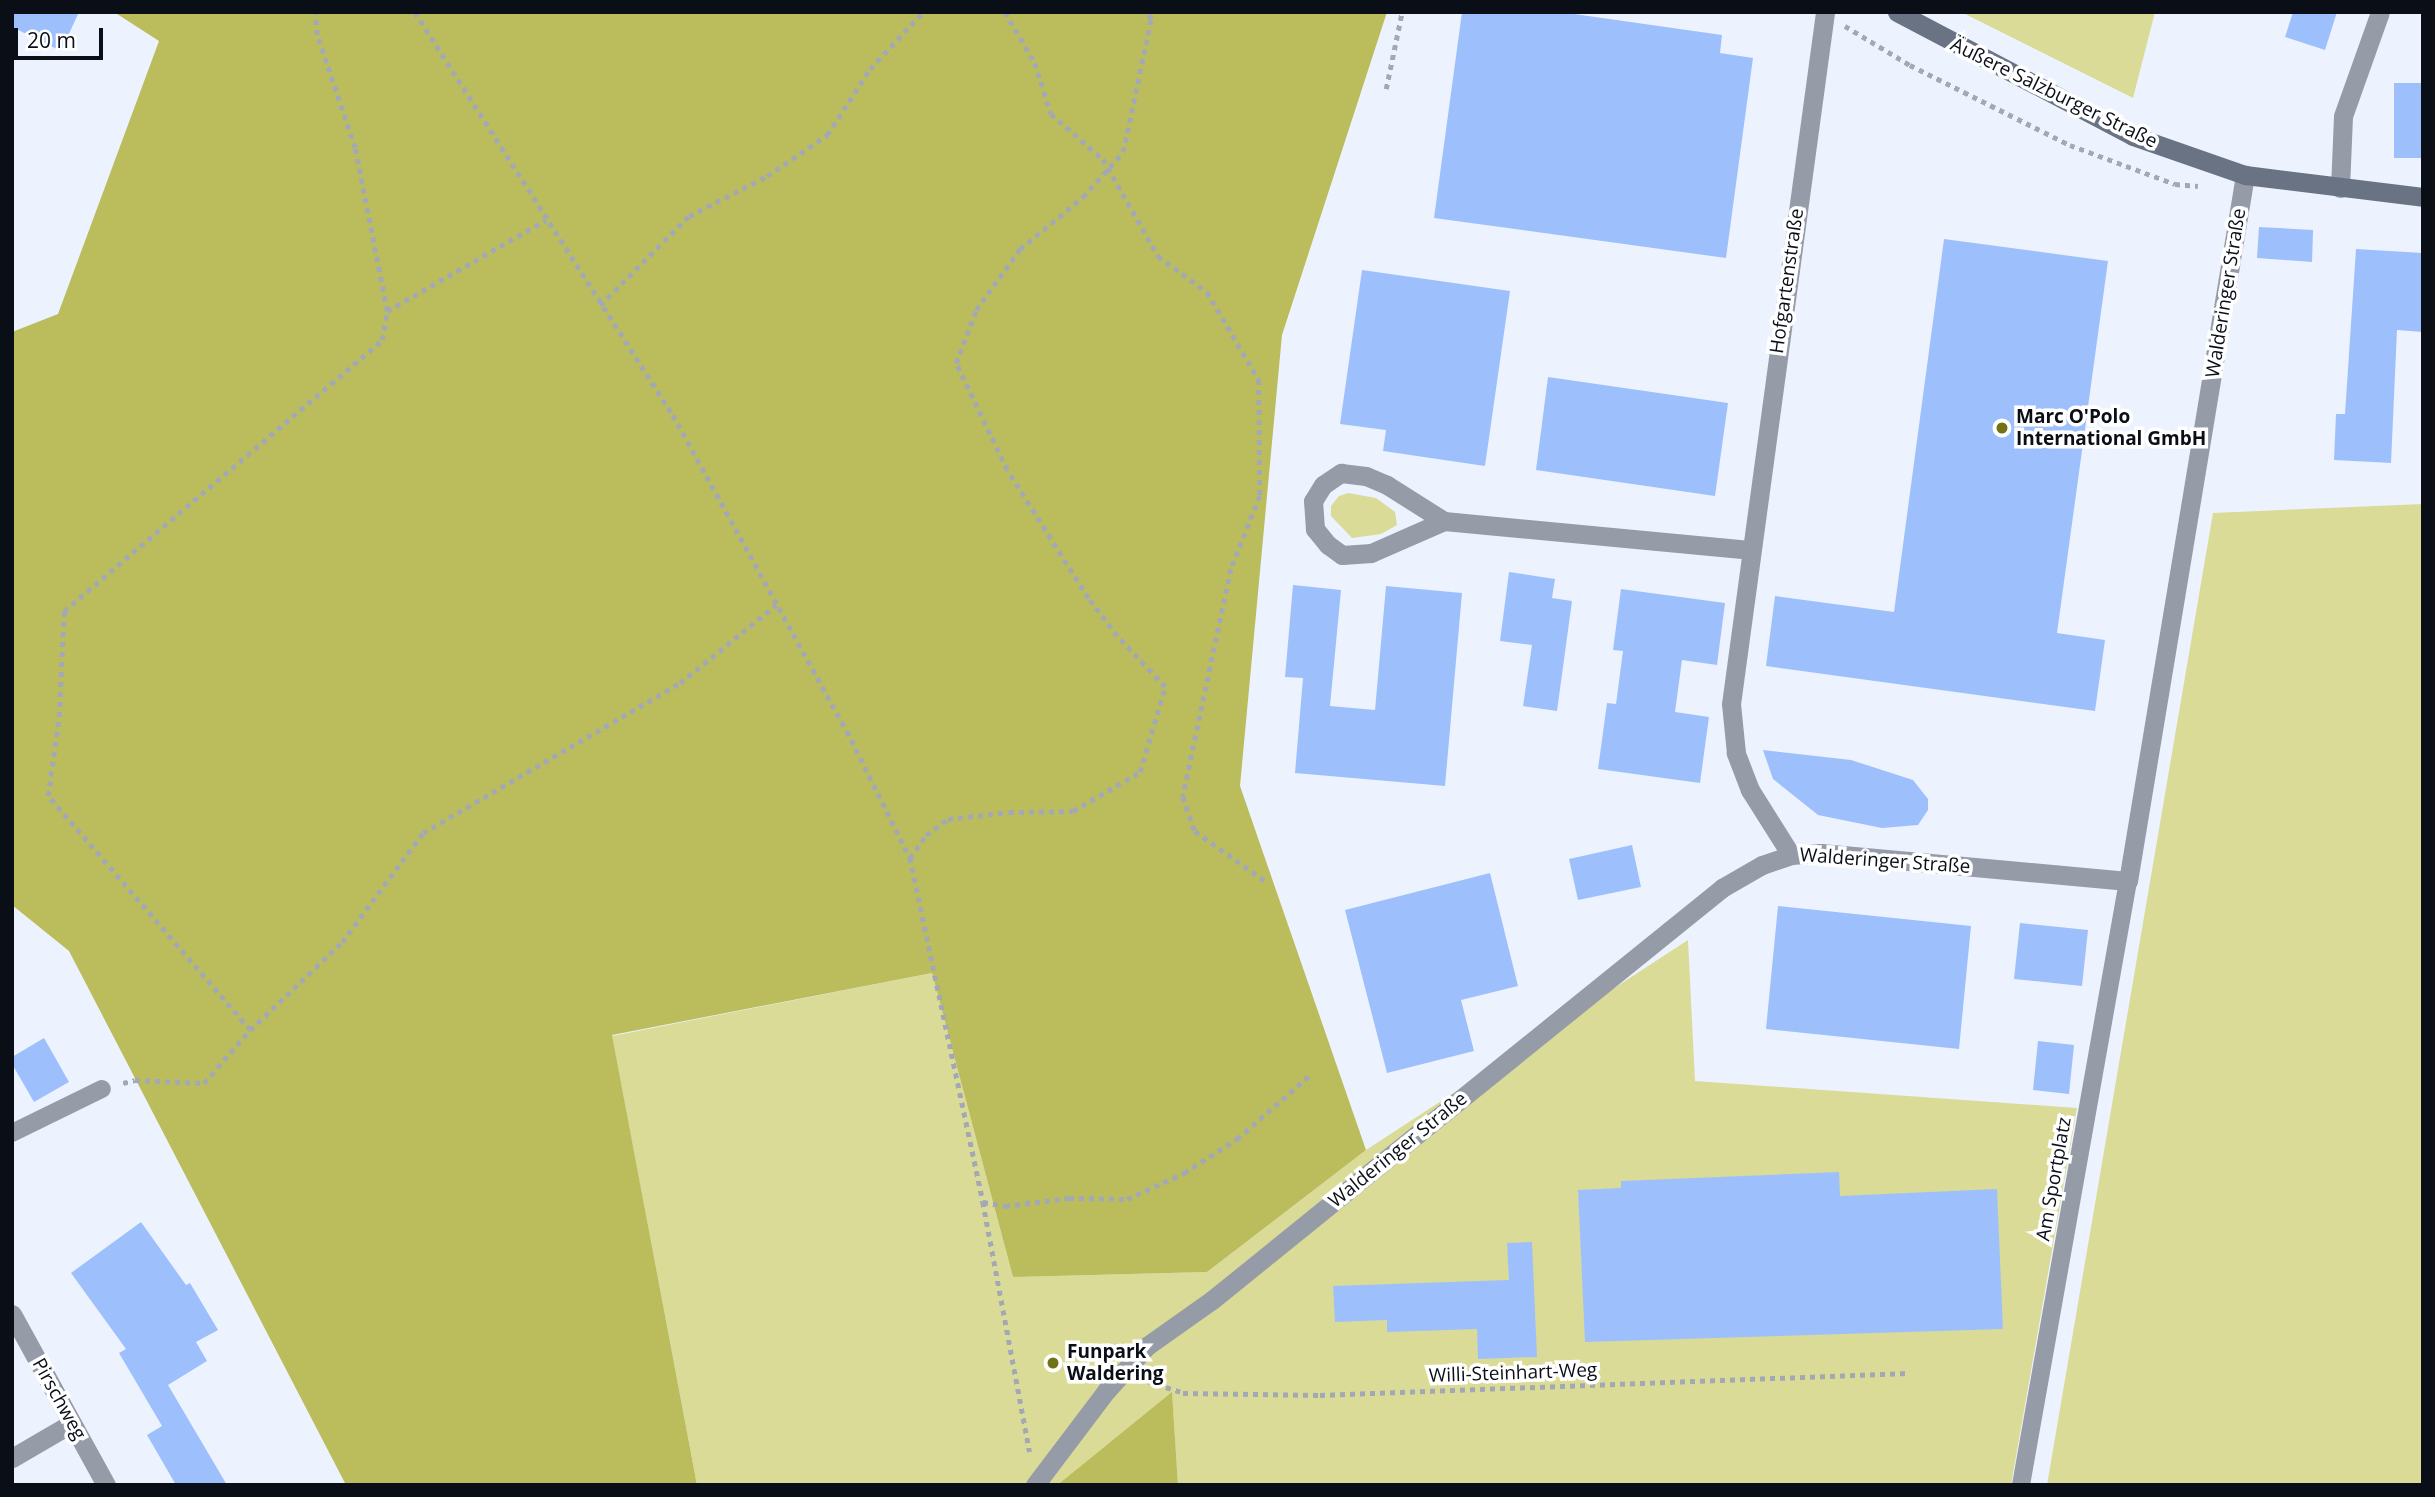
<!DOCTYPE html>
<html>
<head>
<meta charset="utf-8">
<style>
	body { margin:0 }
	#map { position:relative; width:2435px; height:1497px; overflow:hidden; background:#ecf3ff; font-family:"Open Sans",sans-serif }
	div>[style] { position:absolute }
	.green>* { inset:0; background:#dadb97 }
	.forest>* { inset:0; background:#bbbc5c }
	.building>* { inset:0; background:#9dc0fd }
	.path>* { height:4.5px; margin-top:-2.25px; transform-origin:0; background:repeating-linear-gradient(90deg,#a3a9b4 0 5px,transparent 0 10px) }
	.service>* { height:18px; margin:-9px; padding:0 9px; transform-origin:9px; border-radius:9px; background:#959ca8 }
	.minor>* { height:19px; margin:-9.5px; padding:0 9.5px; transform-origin:9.5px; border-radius:9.5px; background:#959ca8 }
	.secondary>* { height:19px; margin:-9.5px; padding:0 9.5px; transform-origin:9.5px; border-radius:9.5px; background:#697384 }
	.dots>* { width:19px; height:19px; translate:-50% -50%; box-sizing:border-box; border:4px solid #fff; border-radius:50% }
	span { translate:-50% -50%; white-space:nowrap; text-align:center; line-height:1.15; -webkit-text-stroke:7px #fff; paint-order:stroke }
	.street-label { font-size:19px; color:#090e17 }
	.poi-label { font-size:19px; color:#090e17; font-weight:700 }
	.left { translate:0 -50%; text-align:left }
	.frame { position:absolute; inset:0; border:14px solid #090e17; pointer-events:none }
	.scale { position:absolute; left:14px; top:28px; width:89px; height:32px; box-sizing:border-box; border:4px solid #090e17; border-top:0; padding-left:9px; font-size:21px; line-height:24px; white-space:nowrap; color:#090e17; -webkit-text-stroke:5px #fff; paint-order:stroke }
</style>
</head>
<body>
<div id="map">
	<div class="green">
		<div style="clip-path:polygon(1961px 12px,2155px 12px,2133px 98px)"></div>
		<div style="clip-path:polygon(1348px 493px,1376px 498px,1395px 512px,1397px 525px,1381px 534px,1352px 538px,1331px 516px,1331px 506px,1339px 496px)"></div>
		<div style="clip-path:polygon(2423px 504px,2423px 1485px,2047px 1485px,2213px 513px)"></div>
		<div style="clip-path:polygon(1688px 940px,1695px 1081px,2077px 1108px,2011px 1485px,1178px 1485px,1172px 1393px,1059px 1485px,697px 1485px,612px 1036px,932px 973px,1013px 1277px,1207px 1272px,1366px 1150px)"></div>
	</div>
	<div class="forest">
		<div style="clip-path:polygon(114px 12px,1387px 12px,1282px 335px,1240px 786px,1366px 1150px,1207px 1272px,1013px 1277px,932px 973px,612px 1035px,697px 1485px,346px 1485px,69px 951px,12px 905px,12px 332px,58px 314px,159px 41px)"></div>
		<div style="clip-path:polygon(1172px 1392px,1178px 1485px,1059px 1485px,1060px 1483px)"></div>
	</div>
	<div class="building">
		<div style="clip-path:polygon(12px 12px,79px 12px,61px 51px,12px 27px)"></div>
		<div style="clip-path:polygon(1462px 12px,1560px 12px,1722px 35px,1720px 53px,1753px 58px,1726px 258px,1434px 218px)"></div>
		<div style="clip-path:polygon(2293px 12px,2337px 12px,2325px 50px,2285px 37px)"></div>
		<div style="clip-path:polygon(2394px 83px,2423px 83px,2423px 158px,2394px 158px)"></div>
		<div style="clip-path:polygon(2259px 227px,2313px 230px,2312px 262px,2257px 258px)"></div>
		<div style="clip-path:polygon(1944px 239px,2108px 261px,2057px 633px,2105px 640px,2095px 711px,1766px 666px,1775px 596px,1894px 612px)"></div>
		<div style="clip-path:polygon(2356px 249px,2423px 253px,2423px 332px,2397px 330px,2391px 463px,2334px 460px,2336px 414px,2345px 414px)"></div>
		<div style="clip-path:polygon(1362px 270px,1510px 291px,1485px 466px,1383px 451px,1386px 430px,1340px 424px)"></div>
		<div style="clip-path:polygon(1548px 377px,1728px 403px,1715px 496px,1536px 470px)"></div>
		<div style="clip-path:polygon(1509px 572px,1555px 579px,1552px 598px,1572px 601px,1557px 711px,1523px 706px,1532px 645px,1500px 641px)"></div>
		<div style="clip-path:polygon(1293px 585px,1341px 590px,1330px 706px,1375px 710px,1386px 586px,1462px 593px,1445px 786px,1295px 773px,1303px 678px,1285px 677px)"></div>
		<div style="clip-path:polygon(1621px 589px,1725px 603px,1717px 665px,1682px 660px,1675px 712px,1709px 717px,1700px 783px,1598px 769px,1607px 703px,1616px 704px,1623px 651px,1613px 650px)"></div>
		<div style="clip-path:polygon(1763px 750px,1851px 760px,1913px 780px,1928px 799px,1928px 810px,1918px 825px,1882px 828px,1818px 815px,1773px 779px)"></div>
		<div style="clip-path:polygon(1632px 845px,1641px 887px,1578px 900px,1569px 859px)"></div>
		<div style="clip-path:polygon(1490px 873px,1518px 986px,1461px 1000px,1474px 1051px,1387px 1073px,1345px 910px)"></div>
		<div style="clip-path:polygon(1778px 906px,1971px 926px,1959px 1049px,1766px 1029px)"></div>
		<div style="clip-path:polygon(2020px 923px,2088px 930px,2082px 986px,2014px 979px)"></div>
		<div style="clip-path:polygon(44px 1038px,69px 1082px,34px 1102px,12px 1064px,12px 1057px)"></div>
		<div style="clip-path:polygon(2038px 1041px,2074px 1045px,2069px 1094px,2033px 1090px)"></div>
		<div style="clip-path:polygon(1839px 1172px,1840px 1196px,1997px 1189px,2003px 1329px,1585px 1342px,1578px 1190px,1621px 1188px,1621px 1181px)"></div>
		<div style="clip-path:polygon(141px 1222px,186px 1285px,190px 1283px,218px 1330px,196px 1342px,207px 1361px,168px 1385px,227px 1485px,176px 1485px,147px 1435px,162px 1426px,119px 1353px,126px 1349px,71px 1273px)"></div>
		<div style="clip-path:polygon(1532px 1242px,1537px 1357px,1478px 1359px,1477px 1329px,1387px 1332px,1387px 1320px,1335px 1322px,1333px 1286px,1509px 1280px,1507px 1243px)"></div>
	</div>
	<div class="path">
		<div style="left:415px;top:12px;width:479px;rotate:57.4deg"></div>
		<div style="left:673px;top:415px;width:361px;rotate:61.2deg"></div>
		<div style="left:847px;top:731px;width:142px;rotate:63.6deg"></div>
		<div style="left:910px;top:858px;width:352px;rotate:78deg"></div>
		<div style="left:983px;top:1202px;width:254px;rotate:79.4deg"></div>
		<div style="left:1005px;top:12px;width:59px;rotate:59.5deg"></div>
		<div style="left:1035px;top:63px;width:53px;rotate:72.6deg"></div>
		<div style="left:1051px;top:114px;width:69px;rotate:40.9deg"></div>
		<div style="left:1103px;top:159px;width:112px;rotate:60.4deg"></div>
		<div style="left:1158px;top:256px;width:61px;rotate:36.3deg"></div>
		<div style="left:1207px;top:292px;width:102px;rotate:59.4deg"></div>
		<div style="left:1259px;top:380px;width:116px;rotate:89.5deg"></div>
		<div style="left:1260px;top:496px;width:79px;rotate:111.7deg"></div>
		<div style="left:1231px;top:569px;width:233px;rotate:101.9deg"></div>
		<div style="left:1183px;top:797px;width:36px;rotate:71deg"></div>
		<div style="left:1195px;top:831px;width:90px;rotate:35.5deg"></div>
		<div style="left:1845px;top:26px;width:76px;rotate:31deg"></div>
		<div style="left:1910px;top:65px;width:179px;rotate:26.6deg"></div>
		<div style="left:2070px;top:145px;width:112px;rotate:20.4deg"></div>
		<div style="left:2175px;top:184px;width:23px;rotate:5deg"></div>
		<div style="left:1386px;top:89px;width:79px;rotate:-78.3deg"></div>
		<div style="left:600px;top:305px;width:126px;rotate:-45deg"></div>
		<div style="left:689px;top:216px;width:88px;rotate:-27.1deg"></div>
		<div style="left:767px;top:176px;width:73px;rotate:-34.3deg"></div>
		<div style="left:827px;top:135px;width:79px;rotate:-56.9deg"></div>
		<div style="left:870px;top:69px;width:78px;rotate:-47.1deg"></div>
		<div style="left:387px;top:311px;width:183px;rotate:-29.8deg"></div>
		<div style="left:910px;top:858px;width:28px;rotate:-55deg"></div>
		<div style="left:926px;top:835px;width:27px;rotate:-36deg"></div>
		<div style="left:948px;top:819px;width:61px;rotate:-6.5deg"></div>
		<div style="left:1009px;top:812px;width:64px;rotate:-0.9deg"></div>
		<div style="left:1073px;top:811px;width:78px;rotate:-30.2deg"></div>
		<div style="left:1140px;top:772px;width:89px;rotate:-73.6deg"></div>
		<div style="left:1165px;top:687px;width:70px;rotate:-133.3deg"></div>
		<div style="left:1117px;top:636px;width:48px;rotate:-127.3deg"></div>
		<div style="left:1088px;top:598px;width:151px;rotate:-122.3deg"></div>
		<div style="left:1007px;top:470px;width:119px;rotate:-115.5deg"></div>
		<div style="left:956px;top:363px;width:57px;rotate:-69.3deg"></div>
		<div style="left:976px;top:310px;width:75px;rotate:-54.2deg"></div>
		<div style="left:1020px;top:249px;width:82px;rotate:-39.5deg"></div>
		<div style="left:1083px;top:197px;width:60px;rotate:-48.4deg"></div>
		<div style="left:1123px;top:152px;width:136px;rotate:-78.1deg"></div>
		<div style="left:1151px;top:19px;width:8px;rotate:-120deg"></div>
		<div style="left:250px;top:1030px;width:127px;rotate:-43.7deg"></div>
		<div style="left:342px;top:942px;width:136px;rotate:-53.4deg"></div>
		<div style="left:423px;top:833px;width:298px;rotate:-30.3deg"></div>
		<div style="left:680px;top:683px;width:124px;rotate:-39.1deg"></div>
		<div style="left:123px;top:1083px;width:12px;rotate:-14deg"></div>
		<div style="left:135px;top:1080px;width:69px;rotate:2.5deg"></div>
		<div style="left:204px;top:1083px;width:70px;rotate:-49deg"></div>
		<div style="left:250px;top:1030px;width:309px;rotate:-130.8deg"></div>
		<div style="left:48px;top:796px;width:80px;rotate:-82.1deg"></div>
		<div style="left:59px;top:717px;width:106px;rotate:-87.3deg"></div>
		<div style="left:64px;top:611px;width:418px;rotate:-40.4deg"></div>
		<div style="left:382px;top:340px;width:29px;rotate:-80deg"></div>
		<div style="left:387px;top:311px;width:166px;rotate:-101.1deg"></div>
		<div style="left:355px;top:148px;width:119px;rotate:-108.6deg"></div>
		<div style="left:317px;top:35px;width:23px;rotate:-95deg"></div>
		<div style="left:983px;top:1202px;width:22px;rotate:10deg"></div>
		<div style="left:1005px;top:1206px;width:64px;rotate:-7.1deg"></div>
		<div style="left:1069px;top:1198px;width:58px;rotate:1deg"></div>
		<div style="left:1127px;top:1199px;width:63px;rotate:-24.5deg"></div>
		<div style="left:1184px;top:1173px;width:63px;rotate:-32.7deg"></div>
		<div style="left:1237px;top:1139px;width:98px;rotate:-41.3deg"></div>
		<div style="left:1147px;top:1381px;width:38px;rotate:18deg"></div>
		<div style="left:1183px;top:1393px;width:137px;rotate:0.8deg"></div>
		<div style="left:1320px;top:1395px;width:588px;rotate:-2.14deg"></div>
	</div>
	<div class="service">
		<div style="left:12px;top:1133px;width:100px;rotate:-26.1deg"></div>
		<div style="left:2021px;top:1485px;width:613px;rotate:-79.95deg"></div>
	</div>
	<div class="minor">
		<div style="left:2340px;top:188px;width:72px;rotate:-87.6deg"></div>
		<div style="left:2343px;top:116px;width:110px;rotate:-70.4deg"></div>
		<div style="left:1444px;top:521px;width:80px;rotate:156.3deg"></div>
		<div style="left:1371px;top:553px;width:29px;rotate:176deg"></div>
		<div style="left:1342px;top:555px;width:17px;rotate:-144deg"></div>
		<div style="left:1328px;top:545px;width:21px;rotate:-129deg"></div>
		<div style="left:1315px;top:529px;width:28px;rotate:-94deg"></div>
		<div style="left:1313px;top:501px;width:19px;rotate:-58deg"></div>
		<div style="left:1323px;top:485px;width:22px;rotate:-34deg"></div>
		<div style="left:1341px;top:473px;width:25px;rotate:7deg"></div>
		<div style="left:1366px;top:476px;width:23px;rotate:23deg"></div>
		<div style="left:1387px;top:485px;width:67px;rotate:32.3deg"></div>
		<div style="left:1444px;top:521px;width:307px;rotate:5.4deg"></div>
		<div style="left:1791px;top:855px;width:77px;rotate:-122.2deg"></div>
		<div style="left:1750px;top:790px;width:40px;rotate:-111deg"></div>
		<div style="left:1736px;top:753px;width:49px;rotate:-95.8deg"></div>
		<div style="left:1731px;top:704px;width:698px;rotate:-82.26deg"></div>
		<div style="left:12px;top:1314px;width:195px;rotate:61.2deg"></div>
		<div style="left:12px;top:1458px;width:69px;rotate:-30.3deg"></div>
		<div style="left:1035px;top:1485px;width:118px;rotate:-52.9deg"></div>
		<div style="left:1106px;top:1391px;width:61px;rotate:-47.7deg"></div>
		<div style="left:1147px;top:1346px;width:80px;rotate:-35.3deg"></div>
		<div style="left:1212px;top:1300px;width:656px;rotate:-38.93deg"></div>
		<div style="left:1722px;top:888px;width:46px;rotate:-29.9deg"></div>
		<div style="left:1762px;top:865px;width:31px;rotate:-19deg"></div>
		<div style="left:1791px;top:855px;width:30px;rotate:-4deg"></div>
		<div style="left:1821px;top:853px;width:308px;rotate:5.2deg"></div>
		<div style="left:2128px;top:881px;width:716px;rotate:-80.59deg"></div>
	</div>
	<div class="secondary">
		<div style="left:1897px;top:12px;width:267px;rotate:27.7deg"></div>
		<div style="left:2133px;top:136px;width:119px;rotate:19.2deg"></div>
		<div style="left:2245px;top:175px;width:179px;rotate:7deg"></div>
	</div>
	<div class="dots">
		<div style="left:2002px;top:428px;background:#727215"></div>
		<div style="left:1053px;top:1363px;background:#727215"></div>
	</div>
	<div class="street-label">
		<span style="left:2054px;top:93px;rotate:26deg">Äußere Salzburger Straße</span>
		<span style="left:1787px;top:281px;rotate:-82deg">Hofgartenstraße</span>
		<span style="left:2226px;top:293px;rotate:-81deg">Walderinger Straße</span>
		<span style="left:1885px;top:861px;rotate:4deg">Walderinger Straße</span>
		<span style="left:1398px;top:1150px;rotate:-39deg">Walderinger Straße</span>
		<span style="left:2054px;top:1179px;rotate:-80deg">Am Sportplatz</span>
		<span style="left:1513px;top:1373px;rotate:-2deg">Willi-Steinhart-Weg</span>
		<span style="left:59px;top:1399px;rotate:61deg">Pirschweg</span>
	</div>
	<div class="poi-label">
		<span class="left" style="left:2016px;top:428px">Marc O'Polo<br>International GmbH</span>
		<span class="left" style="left:1067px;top:1363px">Funpark<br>Waldering</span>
	</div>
	<div class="frame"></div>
	<div class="scale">20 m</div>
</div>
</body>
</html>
